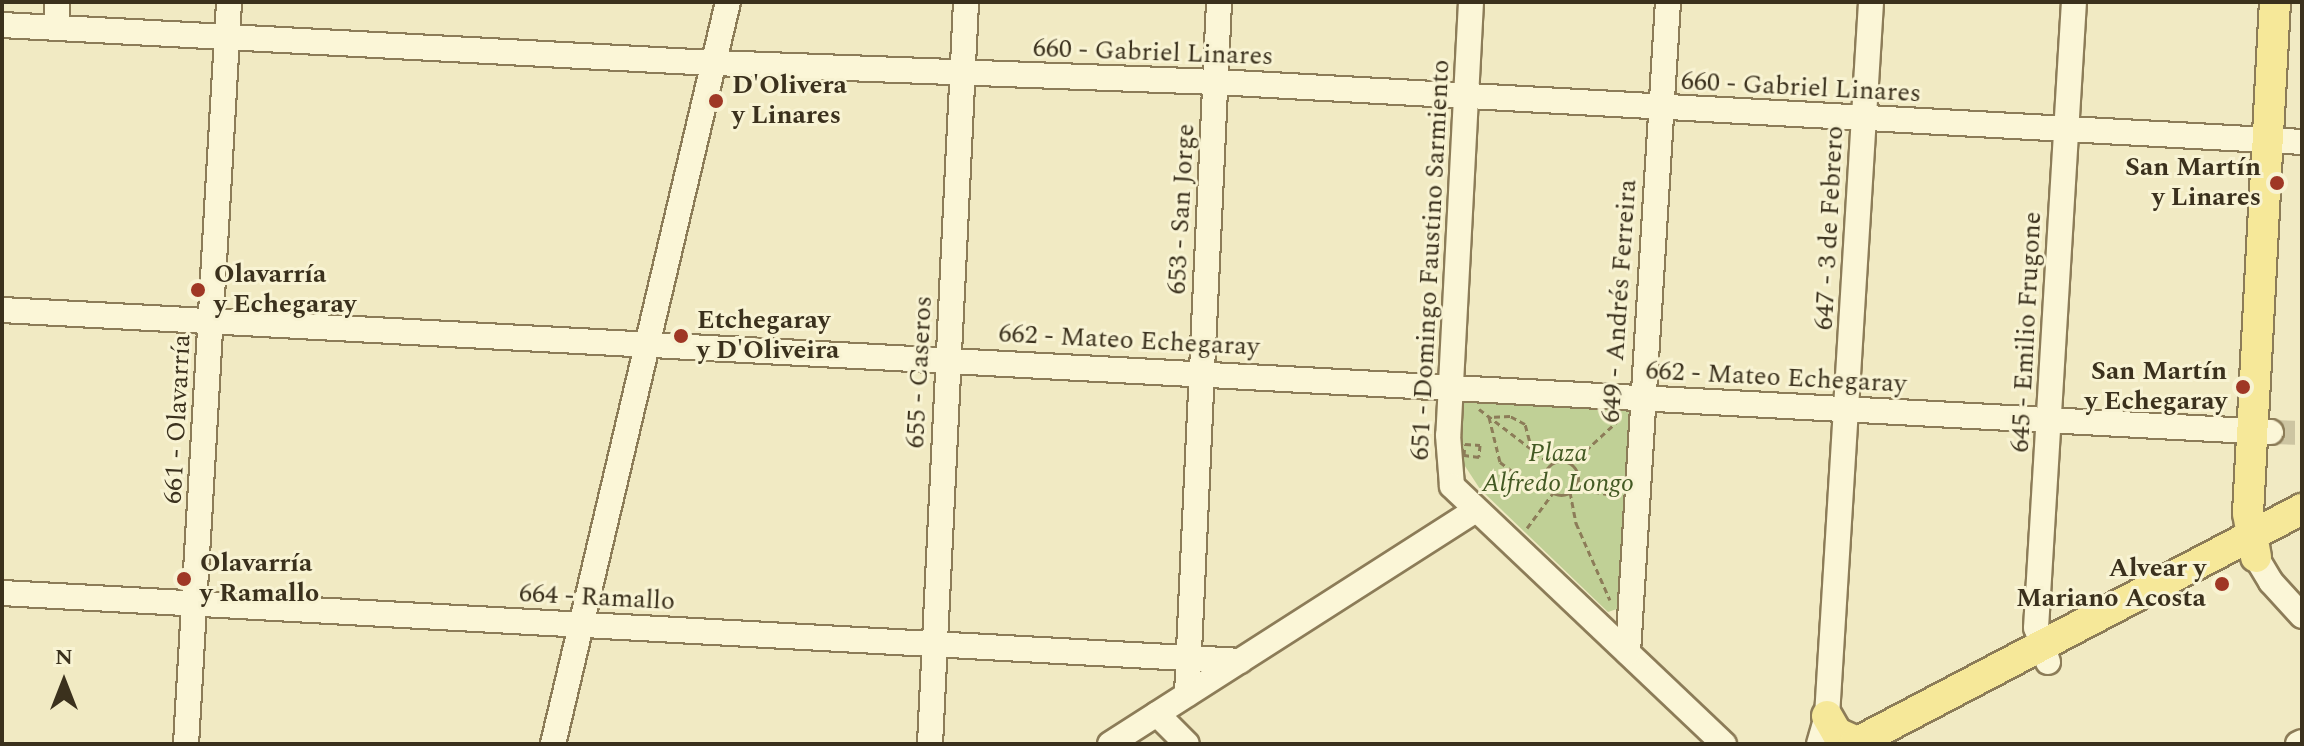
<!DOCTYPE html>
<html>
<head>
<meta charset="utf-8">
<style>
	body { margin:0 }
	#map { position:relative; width:2304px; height:746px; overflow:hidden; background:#f1eac3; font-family:Spectral,serif }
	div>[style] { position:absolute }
	.green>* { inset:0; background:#c0d096 }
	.minor-tunnel>* { height:24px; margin-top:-12px; transform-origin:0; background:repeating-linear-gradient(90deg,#cdc5a2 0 24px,transparent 0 36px) }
	.path>* { height:3px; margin-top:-1.5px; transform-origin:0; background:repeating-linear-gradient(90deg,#8c7c58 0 6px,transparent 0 10px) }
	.path>.ring { margin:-1.5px; padding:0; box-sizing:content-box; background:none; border:3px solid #8c7c58; border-radius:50% }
	.roads { filter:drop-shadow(2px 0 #8c7c58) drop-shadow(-2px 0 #8c7c58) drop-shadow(0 2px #8c7c58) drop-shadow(0 -2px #8c7c58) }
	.minor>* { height:24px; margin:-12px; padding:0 12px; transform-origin:12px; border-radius:12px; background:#fbf6d7 }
	.major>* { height:30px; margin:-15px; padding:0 15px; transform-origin:15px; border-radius:15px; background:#f6e899 }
	.dots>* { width:22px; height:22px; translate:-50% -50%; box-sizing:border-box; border:4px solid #f8f3d3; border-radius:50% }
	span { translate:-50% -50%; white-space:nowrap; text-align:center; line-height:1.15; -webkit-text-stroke:6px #f8f3d3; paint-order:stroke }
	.street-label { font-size:26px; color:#3b311d }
	.poi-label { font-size:26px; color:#3b311d; font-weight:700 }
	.left { translate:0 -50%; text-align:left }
	.right { translate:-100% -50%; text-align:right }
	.park-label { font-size:26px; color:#435923; font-style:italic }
	.frame { position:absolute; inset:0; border:4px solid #3b311d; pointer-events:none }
	.north { position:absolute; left:24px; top:642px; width:80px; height:80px; -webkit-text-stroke:6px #f8f3d3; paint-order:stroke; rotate:0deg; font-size:22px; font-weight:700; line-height:32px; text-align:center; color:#3b311d }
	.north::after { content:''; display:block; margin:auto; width:28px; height:36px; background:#3b311d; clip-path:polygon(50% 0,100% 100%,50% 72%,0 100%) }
</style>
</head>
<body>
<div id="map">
	<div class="green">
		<div style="clip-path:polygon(1467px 396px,1619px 405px,1630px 410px,1620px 608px,1608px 612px,1480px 489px,1459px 457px,1460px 402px)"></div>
	</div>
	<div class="minor-tunnel">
		<div style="left:2271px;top:432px;width:31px;rotate:2deg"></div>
	</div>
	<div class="path">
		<div style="left:1479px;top:409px;width:91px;rotate:37.4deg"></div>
		<div style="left:1465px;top:444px;width:15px;rotate:4deg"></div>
		<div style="left:1480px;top:445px;width:12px;rotate:95deg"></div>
		<div style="left:1479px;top:457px;width:15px;rotate:-172deg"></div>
		<div style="left:1464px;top:455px;width:11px;rotate:-85deg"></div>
		<div style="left:1532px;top:450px;width:27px;rotate:-105deg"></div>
		<div style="left:1525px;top:424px;width:17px;rotate:-152deg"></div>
		<div style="left:1510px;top:416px;width:21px;rotate:177deg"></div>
		<div style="left:1489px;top:417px;width:46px;rotate:76.3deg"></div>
		<div style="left:1500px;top:462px;width:26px;rotate:37deg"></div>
		<div style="left:1521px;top:478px;width:25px;rotate:16deg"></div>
		<div class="ring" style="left:1544px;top:461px;width:31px;height:31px"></div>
		<div style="left:1571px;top:464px;width:68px;rotate:-42.6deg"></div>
		<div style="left:1574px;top:488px;width:45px;rotate:10.3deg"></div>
		<div style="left:1570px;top:492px;width:32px;rotate:79deg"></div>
		<div style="left:1576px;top:523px;width:84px;rotate:66.2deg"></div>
		<div style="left:1527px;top:528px;width:44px;rotate:-53.4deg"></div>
	</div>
	<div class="roads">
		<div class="minor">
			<div style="left:57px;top:2px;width:26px;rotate:90deg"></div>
			<div style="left:1471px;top:2px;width:434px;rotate:93deg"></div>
			<div style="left:1448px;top:435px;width:51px;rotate:85.5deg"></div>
			<div style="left:1452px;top:486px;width:375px;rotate:43.5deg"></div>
			<div style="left:2px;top:25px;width:713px;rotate:3.06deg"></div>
			<div style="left:714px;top:63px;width:502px;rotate:2.17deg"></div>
			<div style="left:1216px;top:82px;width:1088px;rotate:3.16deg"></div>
			<div style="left:2px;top:310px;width:2272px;rotate:3.08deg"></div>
			<div style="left:2256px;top:557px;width:29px;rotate:59deg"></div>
			<div style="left:2271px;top:582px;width:46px;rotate:47.6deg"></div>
			<div style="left:2px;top:593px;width:1240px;rotate:3.14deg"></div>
			<div style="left:1628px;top:652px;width:651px;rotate:-86.48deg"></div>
			<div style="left:2048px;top:662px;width:36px;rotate:-109deg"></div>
			<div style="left:2036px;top:628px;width:627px;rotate:-86.53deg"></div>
			<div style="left:1187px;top:694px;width:693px;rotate:-87.35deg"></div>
			<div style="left:1157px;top:714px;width:42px;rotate:45deg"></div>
			<div style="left:186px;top:744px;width:743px;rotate:-86.68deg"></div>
			<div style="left:553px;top:744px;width:762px;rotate:-76.73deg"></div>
			<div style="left:930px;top:744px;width:743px;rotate:-87.22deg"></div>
			<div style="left:1110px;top:744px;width:433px;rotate:-32.6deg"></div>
			<div style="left:1819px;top:744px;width:29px;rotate:-74deg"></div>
			<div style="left:1827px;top:716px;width:715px;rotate:-86.47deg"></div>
			<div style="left:2298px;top:744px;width:4px;rotate:-27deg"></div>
		</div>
		<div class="major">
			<div style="left:2256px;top:557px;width:45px;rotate:-100.3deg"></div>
			<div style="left:2248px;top:513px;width:512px;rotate:-86.98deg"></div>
			<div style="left:1827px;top:716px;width:20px;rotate:60deg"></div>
			<div style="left:1837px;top:733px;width:22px;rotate:24deg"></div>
			<div style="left:1854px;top:744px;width:506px;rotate:-27.68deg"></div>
		</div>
	</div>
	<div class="dots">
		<div style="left:716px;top:101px;background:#9f3725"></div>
		<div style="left:2277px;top:183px;background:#9f3725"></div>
		<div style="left:198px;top:290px;background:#9f3725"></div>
		<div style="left:681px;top:336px;background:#9f3725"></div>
		<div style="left:2243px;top:387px;background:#9f3725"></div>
		<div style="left:184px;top:579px;background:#9f3725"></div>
		<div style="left:2222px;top:584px;background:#9f3725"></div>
	</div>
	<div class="street-label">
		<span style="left:1153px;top:53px;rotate:2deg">660 - Gabriel Linares</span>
		<span style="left:1801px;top:88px;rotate:3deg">660 - Gabriel Linares</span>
		<span style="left:1182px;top:209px;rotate:-87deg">653 - San Jorge</span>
		<span style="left:1830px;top:228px;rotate:-87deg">647 - 3 de Febrero</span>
		<span style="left:1431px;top:260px;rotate:-87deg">651 - Domingo Faustino Sarmiento</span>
		<span style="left:1620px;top:301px;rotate:-86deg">649 - Andrés Ferreira</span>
		<span style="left:2027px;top:332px;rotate:-87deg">645 - Emilio Frugone</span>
		<span style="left:1129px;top:341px;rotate:3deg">662 - Mateo Echegaray</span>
		<span style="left:920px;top:372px;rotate:-87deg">655 - Caseros</span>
		<span style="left:1776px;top:378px;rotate:3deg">662 - Mateo Echegaray</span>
		<span style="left:178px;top:419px;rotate:-87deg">661 - Olavarría</span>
		<span style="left:597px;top:598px;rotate:3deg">664 - Ramallo</span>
	</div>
	<div class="poi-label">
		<span class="left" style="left:732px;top:101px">D'Olivera<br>y Linares</span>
		<span class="right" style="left:2261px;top:183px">San Martín<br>y Linares</span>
		<span class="left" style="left:214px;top:290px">Olavarría<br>y Echegaray</span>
		<span class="left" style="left:697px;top:336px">Etchegaray<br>y D'Oliveira</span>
		<span class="right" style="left:2227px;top:387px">San Martín<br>y Echegaray</span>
		<span class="left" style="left:200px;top:579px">Olavarría<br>y Ramallo</span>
		<span class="right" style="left:2206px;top:584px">Alvear y<br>Mariano Acosta</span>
	</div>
	<div class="park-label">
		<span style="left:1558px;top:469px">Plaza<br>Alfredo Longo</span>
	</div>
	<div class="frame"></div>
	<div class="north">N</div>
</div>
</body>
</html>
